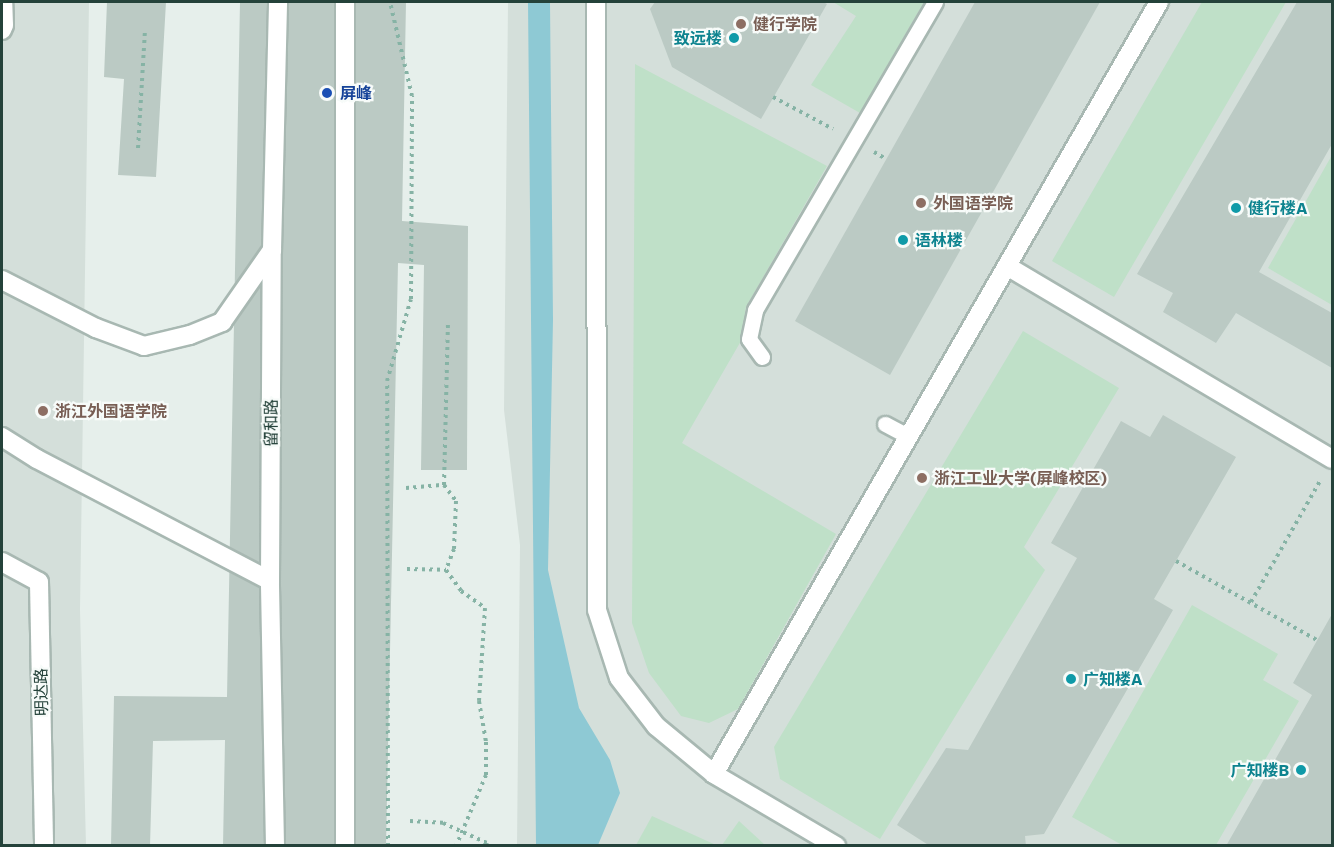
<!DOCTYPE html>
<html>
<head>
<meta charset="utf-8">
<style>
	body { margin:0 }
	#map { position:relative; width:1334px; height:847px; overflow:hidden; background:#e6efeb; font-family:Commissioner,"Noto Sans SC",sans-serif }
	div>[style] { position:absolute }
	.built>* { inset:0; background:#d4dfda }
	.green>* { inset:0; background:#bfe0c8 }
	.water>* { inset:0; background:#8ec9d4 }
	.building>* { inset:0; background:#bbcac4 }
	.path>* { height:4px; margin-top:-2px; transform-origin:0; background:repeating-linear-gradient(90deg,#86b3a5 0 3px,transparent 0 7.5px) }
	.roads { filter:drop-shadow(2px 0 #a8b8b2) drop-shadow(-2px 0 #a8b8b2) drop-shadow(0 2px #a8b8b2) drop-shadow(0 -2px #a8b8b2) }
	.lane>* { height:15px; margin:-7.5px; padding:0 7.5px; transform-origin:7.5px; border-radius:7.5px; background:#fff }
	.street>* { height:18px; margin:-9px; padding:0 9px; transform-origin:9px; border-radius:9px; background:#fff }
	.secondary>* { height:18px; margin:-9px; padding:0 9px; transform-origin:9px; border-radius:9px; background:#fff }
	.dots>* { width:16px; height:16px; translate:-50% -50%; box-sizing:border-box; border:3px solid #f7fbf9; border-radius:50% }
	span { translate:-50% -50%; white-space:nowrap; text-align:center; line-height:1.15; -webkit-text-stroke:4.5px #f7fbf9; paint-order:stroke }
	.education-label { font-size:16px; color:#785e54; font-weight:700 }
	.left { translate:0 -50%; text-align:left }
	.culture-label { font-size:16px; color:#0d838f; font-weight:700 }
	.right { translate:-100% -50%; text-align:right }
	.transit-label { font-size:16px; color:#164399; font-weight:700 }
	.street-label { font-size:16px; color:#24423a }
	.frame { position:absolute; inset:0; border:3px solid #24423a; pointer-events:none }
</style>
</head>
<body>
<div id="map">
	<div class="built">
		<div style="clip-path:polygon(2px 2px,89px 2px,80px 610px,86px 845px,2px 846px)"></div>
		<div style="clip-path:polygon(508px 2px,1332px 2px,1332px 845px,517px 845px,520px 545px,504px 410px)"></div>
	</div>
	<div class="green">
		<div style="clip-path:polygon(833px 2px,924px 2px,860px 113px,811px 85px,856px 16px)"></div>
		<div style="clip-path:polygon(1202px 2px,1286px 2px,1114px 297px,1052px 261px)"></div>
		<div style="clip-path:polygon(635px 64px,827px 166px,746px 307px,741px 341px,682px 443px,836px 534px,738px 709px,709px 723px,681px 716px,649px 673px,632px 623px)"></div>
		<div style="clip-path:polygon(1332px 155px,1332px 305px,1268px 268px)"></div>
		<div style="clip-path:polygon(1023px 331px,1119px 388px,1024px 547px,1045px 570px,880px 839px,780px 779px,774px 747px)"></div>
		<div style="clip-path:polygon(1192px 605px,1278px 654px,1263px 680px,1299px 701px,1216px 845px,1122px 845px,1072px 817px)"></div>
		<div style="clip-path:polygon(652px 816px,716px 845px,636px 845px)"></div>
		<div style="clip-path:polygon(739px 821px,765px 845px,722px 845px)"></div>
	</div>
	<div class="water">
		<div style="clip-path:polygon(528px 2px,550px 2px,553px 320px,548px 570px,579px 708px,610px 760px,620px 793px,598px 845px,536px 845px)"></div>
	</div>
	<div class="building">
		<div style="clip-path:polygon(107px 2px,166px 2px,156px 177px,118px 175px,124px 79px,104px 77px)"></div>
		<div style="clip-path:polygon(240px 2px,406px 2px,402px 221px,468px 226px,467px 470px,421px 470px,424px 265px,398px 263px,386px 846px,223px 846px,225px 740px,153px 741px,150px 846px,111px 846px,114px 696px,227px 697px)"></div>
		<div style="clip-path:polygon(655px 2px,823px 2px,827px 4px,761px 119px,672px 67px,650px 9px)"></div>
		<div style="clip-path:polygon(975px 2px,1100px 2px,890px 375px,795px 321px)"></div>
		<div style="clip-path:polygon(1297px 2px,1332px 2px,1332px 144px,1259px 272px,1332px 313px,1332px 368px,1236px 313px,1216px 343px,1163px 312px,1173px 293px,1137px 274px)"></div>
		<div style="clip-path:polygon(1163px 415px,1236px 457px,1154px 599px,1173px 610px,1044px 834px,1025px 836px,1026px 846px,930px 846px,897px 825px,946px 748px,968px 750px,1077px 558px,1051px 543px,1121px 421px,1150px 437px)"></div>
		<div style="clip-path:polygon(1332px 614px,1332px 846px,1226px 846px,1312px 695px,1293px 683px)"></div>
	</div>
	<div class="path">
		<div style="left:773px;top:97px;width:68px;rotate:28.1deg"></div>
		<div style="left:138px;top:148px;width:118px;rotate:-86.6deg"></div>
		<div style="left:874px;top:152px;width:14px;rotate:30deg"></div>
		<div style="left:444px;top:485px;width:20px;rotate:53deg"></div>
		<div style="left:456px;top:501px;width:48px;rotate:92.4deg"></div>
		<div style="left:454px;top:549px;width:22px;rotate:111deg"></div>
		<div style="left:446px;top:570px;width:26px;rotate:54deg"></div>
		<div style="left:461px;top:591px;width:29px;rotate:35deg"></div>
		<div style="left:485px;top:608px;width:93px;rotate:93.7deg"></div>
		<div style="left:479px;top:701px;width:42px;rotate:80.3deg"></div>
		<div style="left:486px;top:742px;width:33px;rotate:90deg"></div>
		<div style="left:486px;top:775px;width:77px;rotate:112.9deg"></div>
		<div style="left:406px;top:488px;width:38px;rotate:-5deg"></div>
		<div style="left:444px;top:485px;width:162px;rotate:-88.6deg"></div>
		<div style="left:1176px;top:561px;width:162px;rotate:29.3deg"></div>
		<div style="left:407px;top:569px;width:39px;rotate:1deg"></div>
		<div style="left:1251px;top:602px;width:139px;rotate:-60.3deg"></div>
		<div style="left:410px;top:821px;width:33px;rotate:3deg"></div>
		<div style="left:443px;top:823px;width:48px;rotate:24.4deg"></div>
		<div style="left:487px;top:843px;width:3px;rotate:108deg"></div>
		<div style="left:388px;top:846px;width:465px;rotate:-90.1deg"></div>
		<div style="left:387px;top:381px;width:85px;rotate:-73.7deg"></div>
		<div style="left:411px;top:299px;width:203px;rotate:-89.7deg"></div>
		<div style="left:412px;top:96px;width:97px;rotate:-103.2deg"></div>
	</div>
	<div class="roads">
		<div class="lane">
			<div style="left:762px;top:357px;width:22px;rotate:-126deg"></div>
			<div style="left:749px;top:339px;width:30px;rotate:-78deg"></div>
			<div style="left:755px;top:310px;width:357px;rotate:-59.7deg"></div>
			<div style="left:885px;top:424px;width:26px;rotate:28deg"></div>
		</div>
		<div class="street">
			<div style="left:596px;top:2px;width:608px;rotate:89.91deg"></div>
			<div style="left:597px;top:610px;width:71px;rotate:72.1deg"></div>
			<div style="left:619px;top:678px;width:61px;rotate:52.4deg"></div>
			<div style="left:656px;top:726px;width:75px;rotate:39.6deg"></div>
			<div style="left:714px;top:774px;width:142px;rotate:30.5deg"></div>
			<div style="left:2px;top:30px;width:5px;rotate:-68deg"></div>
			<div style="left:4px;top:25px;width:23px;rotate:-92deg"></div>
			<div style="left:1007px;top:266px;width:378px;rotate:30.7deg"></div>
			<div style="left:2px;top:280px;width:106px;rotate:27.1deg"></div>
			<div style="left:96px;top:328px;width:51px;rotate:20.6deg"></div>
			<div style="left:144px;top:346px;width:47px;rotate:-13.4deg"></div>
			<div style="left:190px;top:335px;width:35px;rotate:-22deg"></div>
			<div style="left:222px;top:322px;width:88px;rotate:-55.2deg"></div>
			<div style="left:2px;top:437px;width:41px;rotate:32.2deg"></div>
			<div style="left:37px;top:459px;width:263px;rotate:27.6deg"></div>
			<div style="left:2px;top:562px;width:42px;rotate:28.4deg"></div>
			<div style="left:39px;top:582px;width:264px;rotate:88.9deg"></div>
			<div style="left:714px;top:774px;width:891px;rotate:-60.04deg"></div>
		</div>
		<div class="secondary">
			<div style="left:275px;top:846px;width:265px;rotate:-91.1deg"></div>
			<div style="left:270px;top:581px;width:331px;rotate:-89.7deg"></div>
			<div style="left:272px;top:250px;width:248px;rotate:-88.6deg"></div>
			<div style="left:345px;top:846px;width:844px;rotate:-90deg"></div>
		</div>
	</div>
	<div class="dots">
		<div style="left:741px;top:24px;background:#8d6e63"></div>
		<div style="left:734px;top:38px;background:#0f9aa8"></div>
		<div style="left:327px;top:93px;background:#1a4fb4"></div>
		<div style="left:921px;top:203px;background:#8d6e63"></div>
		<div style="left:1236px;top:208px;background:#0f9aa8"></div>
		<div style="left:903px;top:240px;background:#0f9aa8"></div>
		<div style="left:43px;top:411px;background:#8d6e63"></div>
		<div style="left:922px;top:478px;background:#8d6e63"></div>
		<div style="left:1071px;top:679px;background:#0f9aa8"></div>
		<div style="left:1301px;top:770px;background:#0f9aa8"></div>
	</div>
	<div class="education-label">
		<span class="left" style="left:753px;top:24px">健行学院</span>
		<span class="left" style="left:933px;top:203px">外国语学院</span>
		<span class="left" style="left:55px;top:411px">浙江外国语学院</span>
		<span class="left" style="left:934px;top:478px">浙江工业大学(屏峰校区)</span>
	</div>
	<div class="culture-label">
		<span class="right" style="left:722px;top:38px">致远楼</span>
		<span class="left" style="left:1248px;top:208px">健行楼A</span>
		<span class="left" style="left:915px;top:240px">语林楼</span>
		<span class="left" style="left:1083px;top:679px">广知楼A</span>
		<span class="right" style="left:1289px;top:770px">广知楼B</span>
	</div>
	<div class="transit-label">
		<span class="left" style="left:340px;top:93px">屏峰</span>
	</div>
	<div class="street-label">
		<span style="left:271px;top:423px;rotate:-90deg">留和路</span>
		<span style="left:41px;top:692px;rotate:-91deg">明达路</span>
	</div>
	<div class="frame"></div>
</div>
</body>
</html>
